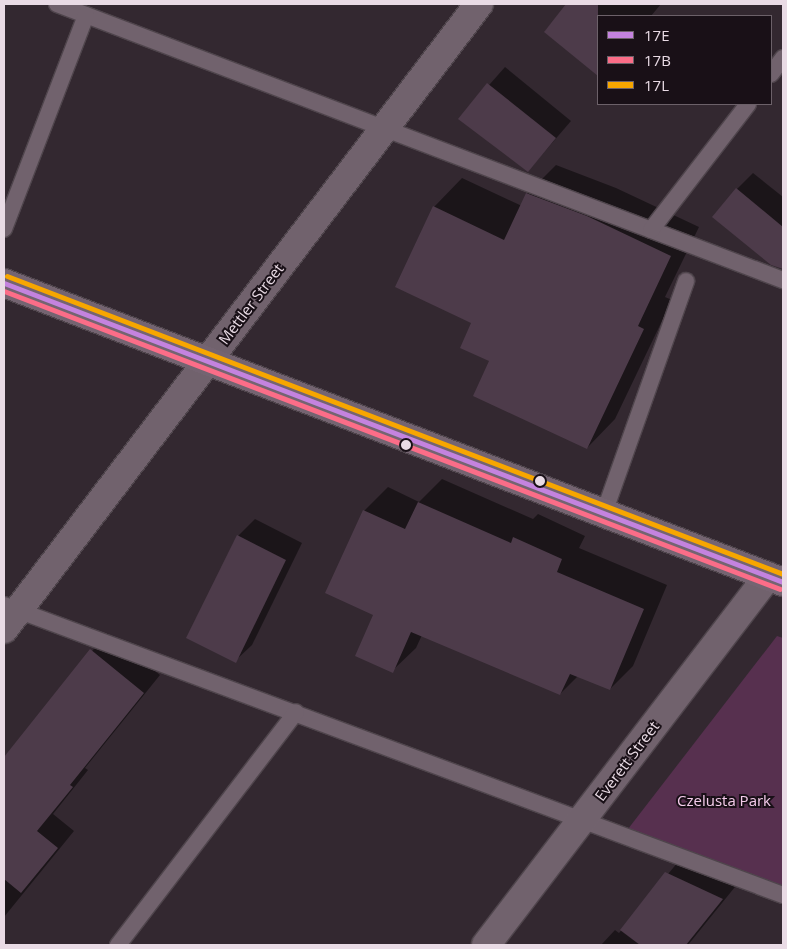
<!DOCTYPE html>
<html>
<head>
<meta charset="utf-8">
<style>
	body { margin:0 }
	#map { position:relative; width:787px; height:949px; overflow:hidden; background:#332830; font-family:"Open Sans",sans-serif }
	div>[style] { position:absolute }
	.green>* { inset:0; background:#57304f }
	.shadow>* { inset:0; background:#0007 }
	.building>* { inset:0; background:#4d3b4a }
	.roads { filter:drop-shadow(1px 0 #4f454c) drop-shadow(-1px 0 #4f454c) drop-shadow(0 1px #4f454c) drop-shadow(0 -1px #4f454c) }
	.lane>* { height:16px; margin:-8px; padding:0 8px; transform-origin:8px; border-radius:8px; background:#71626d }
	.street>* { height:28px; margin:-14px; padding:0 14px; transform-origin:14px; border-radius:14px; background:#71626d }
	.secondary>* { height:28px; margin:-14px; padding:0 14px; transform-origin:14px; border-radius:14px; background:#746471 }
	.bus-1>* { height:5px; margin:-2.5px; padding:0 2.5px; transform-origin:2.5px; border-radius:2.5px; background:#c483df }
	.bus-2>* { height:5px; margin:-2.5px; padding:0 2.5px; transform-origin:2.5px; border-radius:2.5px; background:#fb6d88 }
	.bus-3>* { height:5px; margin:-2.5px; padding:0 2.5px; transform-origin:2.5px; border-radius:2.5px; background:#f7a600 }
	.dots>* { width:14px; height:14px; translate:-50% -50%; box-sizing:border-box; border:2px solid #191017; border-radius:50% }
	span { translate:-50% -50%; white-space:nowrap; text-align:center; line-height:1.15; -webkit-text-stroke:4px #191017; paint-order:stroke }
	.street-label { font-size:15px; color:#e9dbe5 }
	.park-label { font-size:15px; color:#f5cceb }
	.frame { position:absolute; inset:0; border:5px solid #e9dbe5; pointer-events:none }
	.legend { position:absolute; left:597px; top:15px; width:175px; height:90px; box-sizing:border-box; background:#191017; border:1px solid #6c6169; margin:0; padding:6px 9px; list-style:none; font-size:15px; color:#e9dbe5 }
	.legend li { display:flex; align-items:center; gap:10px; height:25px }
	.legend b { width:25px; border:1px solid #6c6169 }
</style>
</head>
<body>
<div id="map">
	<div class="green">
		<div style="clip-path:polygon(777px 636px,783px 638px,783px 886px,628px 829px)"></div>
	</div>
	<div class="shadow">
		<div style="clip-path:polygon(568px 4px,661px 4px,651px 16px,598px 16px,598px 74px,545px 31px)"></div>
		<div style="clip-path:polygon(505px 67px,571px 121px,528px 171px,460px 118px)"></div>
		<div style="clip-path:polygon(556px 165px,616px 188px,699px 227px,665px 297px,672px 300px,615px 419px,587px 448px,491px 361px,473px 322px,434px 207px,462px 178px,522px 206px,527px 194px)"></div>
		<div style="clip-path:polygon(753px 173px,783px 197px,783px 269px,771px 264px,737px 189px)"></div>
		<div style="clip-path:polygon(442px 479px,533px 519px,538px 514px,585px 536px,579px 548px,667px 585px,633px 666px,610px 689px,578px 676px,560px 694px,422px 635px,416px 648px,392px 671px,375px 614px,327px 593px,364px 511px,388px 487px,419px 502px)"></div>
		<div style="clip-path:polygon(255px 519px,302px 543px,252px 645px,235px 661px,238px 536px)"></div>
		<div style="clip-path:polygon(107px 633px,160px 675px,85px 768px,88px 770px,53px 814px,74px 831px,4px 917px,4px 758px)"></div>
		<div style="clip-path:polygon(683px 856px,739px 882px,688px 945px,601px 945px,615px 930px,619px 933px)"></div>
	</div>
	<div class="building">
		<div style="clip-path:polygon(566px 4px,598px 4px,598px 76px,544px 32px)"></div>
		<div style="clip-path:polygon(487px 83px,556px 138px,528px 172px,458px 119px)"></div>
		<div style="clip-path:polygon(736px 188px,783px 227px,783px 269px,771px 265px,712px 217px)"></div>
		<div style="clip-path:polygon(526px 193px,587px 216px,671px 256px,638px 326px,644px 329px,587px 449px,473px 396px,489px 361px,460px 348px,471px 323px,395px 287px,433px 206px,504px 240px)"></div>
		<div style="clip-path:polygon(418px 502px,511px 543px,513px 537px,562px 559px,557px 572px,644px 609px,610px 690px,570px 674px,560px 695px,411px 632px,393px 673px,355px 656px,373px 615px,325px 593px,363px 510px,405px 529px)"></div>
		<div style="clip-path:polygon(237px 535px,286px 560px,236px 663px,186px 638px)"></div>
		<div style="clip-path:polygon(90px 649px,144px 693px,70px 785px,73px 787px,37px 831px,58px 848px,21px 893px,4px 879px,4px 757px)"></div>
		<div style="clip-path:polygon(665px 872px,723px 899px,686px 945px,640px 945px,620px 930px)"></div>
	</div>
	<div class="roads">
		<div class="lane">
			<div style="left:57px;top:4px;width:777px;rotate:20.82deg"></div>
			<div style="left:771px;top:74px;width:20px;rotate:-53deg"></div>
			<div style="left:4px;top:229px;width:229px;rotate:-69deg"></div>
			<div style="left:651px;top:230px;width:159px;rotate:-52.4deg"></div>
			<div style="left:604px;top:513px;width:246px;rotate:-70.5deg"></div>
			<div style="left:4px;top:605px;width:831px;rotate:20.42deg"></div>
			<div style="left:118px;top:945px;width:293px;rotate:-52.6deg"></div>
		</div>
		<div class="street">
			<div style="left:4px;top:629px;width:785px;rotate:-52.77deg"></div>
			<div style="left:486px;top:945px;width:464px;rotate:-52.6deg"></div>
		</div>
		<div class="secondary">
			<div style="left:4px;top:283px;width:834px;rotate:21deg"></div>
		</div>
	</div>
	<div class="bus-1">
		<div style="left:4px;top:283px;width:834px;rotate:21deg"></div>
	</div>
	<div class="bus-2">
		<div style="left:4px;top:291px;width:831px;rotate:21.01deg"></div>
	</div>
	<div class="bus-3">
		<div style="left:7px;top:276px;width:831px;rotate:21.01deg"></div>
	</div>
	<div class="dots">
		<div style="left:406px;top:445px;background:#e9dbe5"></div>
		<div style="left:540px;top:481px;background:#e9dbe5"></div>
	</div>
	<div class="street-label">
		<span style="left:251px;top:304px;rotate:-53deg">Mettler Street</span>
		<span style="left:627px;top:761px;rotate:-53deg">Everett Street</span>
	</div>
	<div class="park-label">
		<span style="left:724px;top:801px">Czelusta Park</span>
	</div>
	<div class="frame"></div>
	<ul class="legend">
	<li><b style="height:6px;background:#c483df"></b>17E</li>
	<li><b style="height:6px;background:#fb6d88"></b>17B</li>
	<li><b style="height:6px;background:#f7a600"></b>17L</li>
	</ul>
</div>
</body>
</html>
